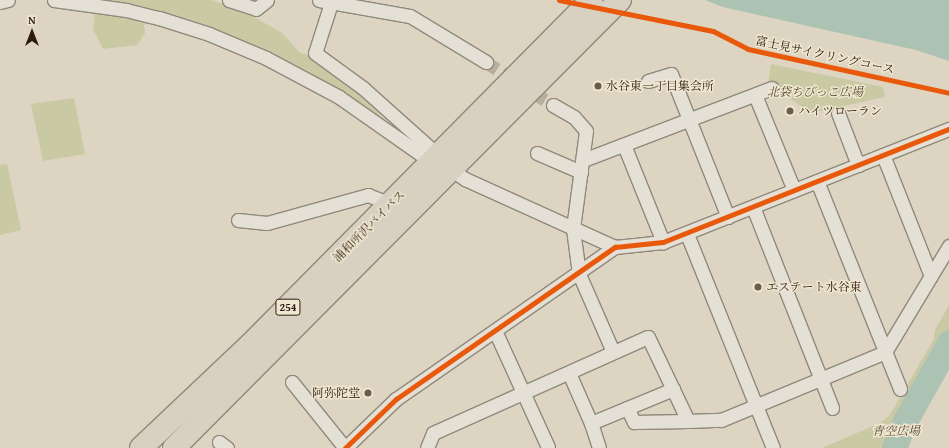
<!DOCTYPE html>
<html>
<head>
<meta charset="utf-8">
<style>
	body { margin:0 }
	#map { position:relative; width:949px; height:448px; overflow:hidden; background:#ddd5c1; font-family:"Gentium Book Plus","Noto Serif JP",serif }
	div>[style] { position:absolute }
	.green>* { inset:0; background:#c9c9a4 }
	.water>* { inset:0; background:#acc3b4 }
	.river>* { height:25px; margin:-12.5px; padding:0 12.5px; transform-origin:12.5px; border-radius:12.5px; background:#acc3b4 }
	.minor-tunnel>* { height:13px; margin-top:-6.5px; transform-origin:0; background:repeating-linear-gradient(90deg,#baaf9d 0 13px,transparent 0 19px) }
	.roads { filter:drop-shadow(1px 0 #8f897c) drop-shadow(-1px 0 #8f897c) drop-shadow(0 1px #8f897c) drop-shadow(0 -1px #8f897c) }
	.minor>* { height:13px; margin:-6.5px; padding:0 6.5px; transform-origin:6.5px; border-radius:6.5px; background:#e5e0d6 }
	.trunk>* { height:22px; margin:-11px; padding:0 11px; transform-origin:11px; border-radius:11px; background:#d8d1c2 }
	.cycleway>* { height:5px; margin:-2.5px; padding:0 2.5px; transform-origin:2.5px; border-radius:2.5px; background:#e8590c }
	.dots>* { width:11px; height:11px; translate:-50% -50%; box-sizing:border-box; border:2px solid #f0e7d0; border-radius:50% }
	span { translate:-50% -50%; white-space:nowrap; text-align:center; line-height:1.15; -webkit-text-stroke:3px #f0e7d0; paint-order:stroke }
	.shield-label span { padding:1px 3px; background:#f0e7d0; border:1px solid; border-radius:3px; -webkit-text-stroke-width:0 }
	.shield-label { font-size:11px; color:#2c190f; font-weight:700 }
	.street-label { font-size:12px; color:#2c190f }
	.poi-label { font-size:12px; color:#2c190f }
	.left { translate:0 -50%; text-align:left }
	.right { translate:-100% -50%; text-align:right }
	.park-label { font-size:12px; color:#564b35; font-style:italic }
	.north { position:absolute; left:12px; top:12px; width:40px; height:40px; -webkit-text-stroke:3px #f0e7d0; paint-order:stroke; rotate:0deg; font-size:11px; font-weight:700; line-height:16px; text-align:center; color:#2c190f }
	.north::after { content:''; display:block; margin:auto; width:14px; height:18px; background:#2c190f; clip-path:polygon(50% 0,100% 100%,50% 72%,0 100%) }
</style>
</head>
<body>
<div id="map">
	<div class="green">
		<div style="clip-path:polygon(92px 0,212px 0,245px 12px,282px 33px,300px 53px,315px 56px,380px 110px,380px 114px,377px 116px,159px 13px,144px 25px,145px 33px,137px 45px,103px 49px,93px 29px,96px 3px)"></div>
		<div style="clip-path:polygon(771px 64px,883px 87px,885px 97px,811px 113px,768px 83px)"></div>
		<div style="clip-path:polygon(74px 98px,85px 154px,43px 161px,31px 104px)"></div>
		<div style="clip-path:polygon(7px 164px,21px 230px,0 235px,0 165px)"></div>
		<div style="clip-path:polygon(949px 305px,949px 363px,907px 448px,822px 448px,880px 423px,889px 416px,934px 339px,935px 330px)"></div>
	</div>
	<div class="water">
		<div style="clip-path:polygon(705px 0,949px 0,949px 61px,916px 50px,723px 7px)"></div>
	</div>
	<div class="river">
		<div style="left:894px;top:448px;width:29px;rotate:-68deg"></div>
		<div style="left:905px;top:421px;width:90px;rotate:-60.6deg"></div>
	</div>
	<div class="minor-tunnel">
		<div style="left:486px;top:62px;width:80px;rotate:32.7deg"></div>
	</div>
	<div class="roads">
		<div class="minor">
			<div style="left:54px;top:0;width:73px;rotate:7.9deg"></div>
			<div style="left:126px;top:10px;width:34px;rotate:14deg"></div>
			<div style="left:159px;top:18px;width:52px;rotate:17.7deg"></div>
			<div style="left:209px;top:34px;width:62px;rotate:22.8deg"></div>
			<div style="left:266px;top:58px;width:83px;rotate:28.1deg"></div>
			<div style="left:339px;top:97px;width:113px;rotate:35deg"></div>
			<div style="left:229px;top:0;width:28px;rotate:18deg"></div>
			<div style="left:256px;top:9px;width:14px;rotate:-39deg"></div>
			<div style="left:319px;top:0;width:92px;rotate:10deg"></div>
			<div style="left:410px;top:16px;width:89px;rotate:31.2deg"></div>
			<div style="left:0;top:2px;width:8px;rotate:-14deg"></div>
			<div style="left:331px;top:3px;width:52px;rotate:107.7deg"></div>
			<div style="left:315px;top:53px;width:59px;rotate:36.1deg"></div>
			<div style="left:363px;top:88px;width:102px;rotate:41.8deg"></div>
			<div style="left:648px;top:81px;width:24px;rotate:-17deg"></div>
			<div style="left:671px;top:74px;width:154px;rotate:68.3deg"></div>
			<div style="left:755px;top:95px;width:103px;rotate:67.7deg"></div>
			<div style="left:553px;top:105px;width:24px;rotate:30deg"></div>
			<div style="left:574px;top:117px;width:18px;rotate:49deg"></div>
			<div style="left:586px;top:131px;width:99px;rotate:97.6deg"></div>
			<div style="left:573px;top:229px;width:45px;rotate:82.4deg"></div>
			<div style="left:579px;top:274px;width:85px;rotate:66.4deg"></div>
			<div style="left:838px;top:113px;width:56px;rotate:69deg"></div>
			<div style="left:624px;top:145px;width:105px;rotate:68.1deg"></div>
			<div style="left:537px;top:153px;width:48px;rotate:23.4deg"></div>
			<div style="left:883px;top:155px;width:130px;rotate:68.4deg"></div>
			<div style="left:583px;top:160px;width:202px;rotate:-20.9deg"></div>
			<div style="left:452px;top:170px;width:16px;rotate:35deg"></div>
			<div style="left:465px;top:179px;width:165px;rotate:24.4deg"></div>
			<div style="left:817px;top:181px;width:224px;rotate:68.2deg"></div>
			<div style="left:753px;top:207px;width:216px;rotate:68.5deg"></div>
			<div style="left:238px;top:220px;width:29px;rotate:6deg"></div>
			<div style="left:267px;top:223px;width:105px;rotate:-15.5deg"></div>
			<div style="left:368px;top:195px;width:24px;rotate:22deg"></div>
			<div style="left:687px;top:234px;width:231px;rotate:68.1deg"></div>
			<div style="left:496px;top:333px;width:125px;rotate:65.5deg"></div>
			<div style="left:569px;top:373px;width:55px;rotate:66.3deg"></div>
			<div style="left:591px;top:423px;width:89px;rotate:-22.5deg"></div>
			<div style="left:292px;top:382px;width:85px;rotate:51.2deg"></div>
			<div style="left:627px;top:408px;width:16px;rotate:63deg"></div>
			<div style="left:634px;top:422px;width:54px;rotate:-1.1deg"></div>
			<div style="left:591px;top:423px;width:25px;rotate:72deg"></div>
			<div style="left:219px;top:442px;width:10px;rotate:37deg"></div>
			<div style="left:345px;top:448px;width:71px;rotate:-43.9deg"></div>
			<div style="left:396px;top:399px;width:267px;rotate:-34.8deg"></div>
			<div style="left:615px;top:247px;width:48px;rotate:-5.9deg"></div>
			<div style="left:663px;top:242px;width:308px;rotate:-21.6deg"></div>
			<div style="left:427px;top:448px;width:16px;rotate:-68deg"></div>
			<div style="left:433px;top:433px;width:235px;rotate:-24.1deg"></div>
			<div style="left:648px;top:337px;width:93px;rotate:64.5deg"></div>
			<div style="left:688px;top:421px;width:33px;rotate:-2deg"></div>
			<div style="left:721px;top:420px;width:178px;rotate:-22.5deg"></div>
			<div style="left:885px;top:352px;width:124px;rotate:-58.9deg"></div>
		</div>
		<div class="trunk">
			<div style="left:141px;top:448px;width:151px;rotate:-43.4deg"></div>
			<div style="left:251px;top:344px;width:484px;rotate:-45.3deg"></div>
			<div style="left:174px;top:448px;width:632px;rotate:-45.13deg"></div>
		</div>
	</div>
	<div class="cycleway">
		<div style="left:559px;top:0;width:157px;rotate:11.4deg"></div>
		<div style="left:713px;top:31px;width:39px;rotate:27deg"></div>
		<div style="left:748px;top:49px;width:206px;rotate:12.3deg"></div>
		<div style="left:345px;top:448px;width:71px;rotate:-43.9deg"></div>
		<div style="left:396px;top:399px;width:267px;rotate:-34.8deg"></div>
		<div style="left:615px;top:247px;width:48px;rotate:-5.9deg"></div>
		<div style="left:663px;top:242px;width:308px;rotate:-21.6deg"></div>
	</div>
	<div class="dots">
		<div style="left:598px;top:86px;background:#6a5b4d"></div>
		<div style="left:790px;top:111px;background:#6a5b4d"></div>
		<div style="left:758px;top:287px;background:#6a5b4d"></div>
		<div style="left:368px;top:393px;background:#6a5b4d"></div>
	</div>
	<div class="shield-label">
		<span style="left:288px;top:307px">254</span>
	</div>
	<div class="street-label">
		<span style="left:825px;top:55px;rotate:12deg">富士見サイクリングコース</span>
		<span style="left:369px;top:226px;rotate:-45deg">浦和所沢バイパス</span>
	</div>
	<div class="poi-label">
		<span class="left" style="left:606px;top:86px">水谷東一丁目集会所</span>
		<span class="left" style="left:798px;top:111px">ハイツローラン</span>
		<span class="left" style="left:766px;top:287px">エステート水谷東</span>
		<span class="right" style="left:360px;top:393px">阿弥陀堂</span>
	</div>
	<div class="park-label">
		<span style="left:815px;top:92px">北袋ちびっこ広場</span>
		<span style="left:896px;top:431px">青空広場</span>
	</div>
	<div class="north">N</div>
</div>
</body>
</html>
